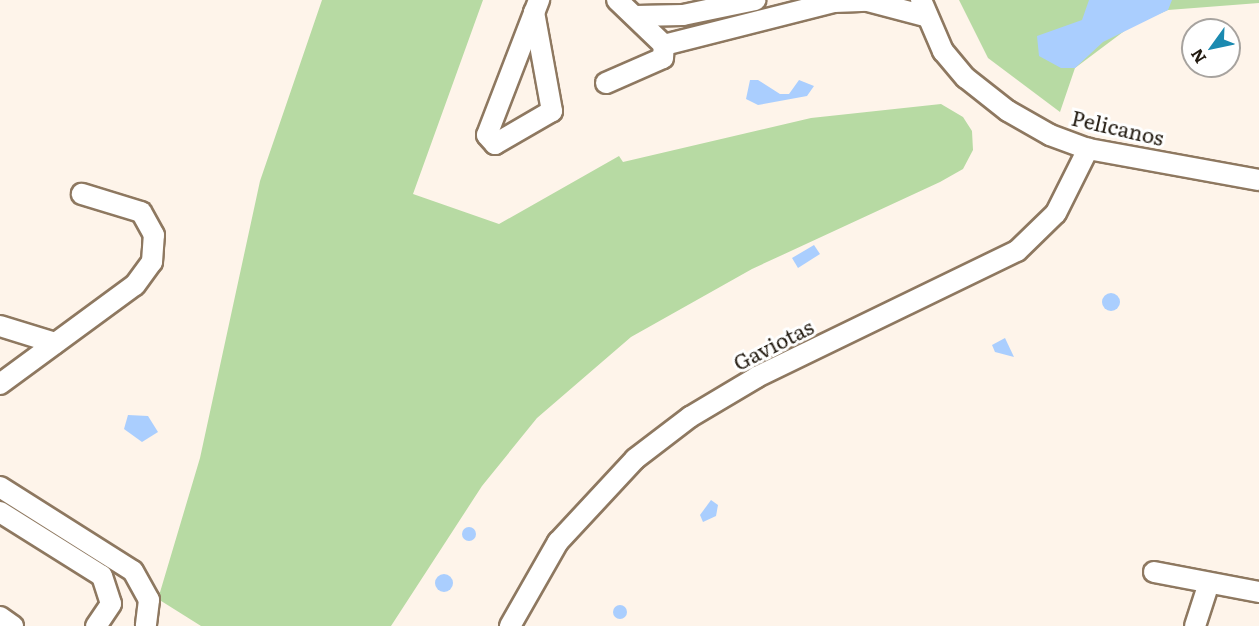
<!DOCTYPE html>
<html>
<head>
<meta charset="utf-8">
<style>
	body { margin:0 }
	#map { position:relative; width:1259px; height:626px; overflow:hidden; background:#fef4ea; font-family:Literata,serif }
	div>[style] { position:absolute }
	.green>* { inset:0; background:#b7daa3 }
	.water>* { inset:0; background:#aacefe }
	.round { border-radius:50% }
	.roads { filter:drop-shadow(2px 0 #8e7860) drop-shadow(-2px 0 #8e7860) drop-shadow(0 2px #8e7860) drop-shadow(0 -2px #8e7860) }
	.minor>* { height:20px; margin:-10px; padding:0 10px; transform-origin:10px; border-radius:10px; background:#fff }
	span { translate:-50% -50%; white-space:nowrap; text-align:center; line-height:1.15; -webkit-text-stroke:6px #fff; paint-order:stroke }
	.street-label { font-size:21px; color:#221a10 }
	.north { position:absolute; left:1181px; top:18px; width:60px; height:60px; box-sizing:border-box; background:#fff; border:2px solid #a7a39f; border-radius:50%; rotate:237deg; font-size:16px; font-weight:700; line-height:24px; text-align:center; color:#221a10 }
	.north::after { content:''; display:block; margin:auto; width:21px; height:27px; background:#1b8ab0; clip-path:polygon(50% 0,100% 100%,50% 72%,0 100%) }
</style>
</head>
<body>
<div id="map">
	<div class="green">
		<div style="clip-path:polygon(322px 0,483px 0,413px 194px,499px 224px,619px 156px,623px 162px,811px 118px,941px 104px,963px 117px,972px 131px,973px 150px,963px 169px,940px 182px,752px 269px,631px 337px,537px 418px,482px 486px,391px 626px,201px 626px,158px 599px,200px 458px,260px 181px)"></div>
		<div style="clip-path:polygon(959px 0,1259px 0,1259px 3px,1168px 10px,1131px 26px,1075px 68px,1060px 112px,988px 58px)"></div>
	</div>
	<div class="water">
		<div style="clip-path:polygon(1089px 0,1172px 0,1168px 10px,1103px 42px,1075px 68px,1061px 68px,1039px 56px,1037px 36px,1082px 20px)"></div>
		<div style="clip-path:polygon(750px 80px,758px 80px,780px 94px,789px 94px,799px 80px,814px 86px,807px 96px,758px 105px,746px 99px)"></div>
		<div style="clip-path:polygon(814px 245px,820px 254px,798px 268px,792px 258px)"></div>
		<div class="round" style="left:1102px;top:293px;width:18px;height:18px"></div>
		<div style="clip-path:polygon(1005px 338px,1014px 357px,995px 352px,992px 345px)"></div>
		<div style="clip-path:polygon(128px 415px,148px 416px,158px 432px,142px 442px,124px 429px)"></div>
		<div style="clip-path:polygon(711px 500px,718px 505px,716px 516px,703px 522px,700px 515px)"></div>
		<div class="round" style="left:462px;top:527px;width:14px;height:14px"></div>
		<div class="round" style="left:435px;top:574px;width:18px;height:18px"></div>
		<div class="round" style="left:613px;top:605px;width:14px;height:14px"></div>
	</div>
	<div class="roads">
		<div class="minor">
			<div style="left:921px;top:0;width:56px;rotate:66.7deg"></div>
			<div style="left:943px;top:51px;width:35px;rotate:50deg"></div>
			<div style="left:966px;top:78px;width:53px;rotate:38.2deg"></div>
			<div style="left:1008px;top:111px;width:48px;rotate:29.7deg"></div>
			<div style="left:1050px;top:135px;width:40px;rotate:20.2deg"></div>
			<div style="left:1088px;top:149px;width:174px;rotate:10.3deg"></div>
			<div style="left:534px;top:12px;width:101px;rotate:79.7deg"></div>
			<div style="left:552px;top:111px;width:66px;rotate:149.9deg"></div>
			<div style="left:495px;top:144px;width:12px;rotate:-132deg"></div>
			<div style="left:487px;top:135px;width:145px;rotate:-68.9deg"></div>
			<div style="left:636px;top:16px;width:47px;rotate:-1.2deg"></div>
			<div style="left:683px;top:15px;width:74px;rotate:-11.8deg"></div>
			<div style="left:664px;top:45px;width:175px;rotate:-14.2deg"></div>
			<div style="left:834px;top:2px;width:34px;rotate:-2deg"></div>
			<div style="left:868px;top:1px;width:59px;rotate:14.7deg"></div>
			<div style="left:606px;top:83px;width:62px;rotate:-23.7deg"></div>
			<div style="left:663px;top:58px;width:13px;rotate:-86deg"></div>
			<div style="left:664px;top:45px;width:65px;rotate:-136.2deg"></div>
			<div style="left:0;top:326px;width:58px;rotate:17.2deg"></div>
			<div style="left:0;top:384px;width:167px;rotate:-36.3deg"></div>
			<div style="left:135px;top:285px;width:29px;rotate:-54deg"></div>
			<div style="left:152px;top:262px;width:27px;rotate:-86deg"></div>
			<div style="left:154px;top:235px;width:26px;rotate:-119deg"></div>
			<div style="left:141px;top:212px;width:62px;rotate:-163deg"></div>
			<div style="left:0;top:487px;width:157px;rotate:32.3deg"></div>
			<div style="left:133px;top:571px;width:33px;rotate:61deg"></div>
			<div style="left:149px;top:600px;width:26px;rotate:97deg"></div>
			<div style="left:0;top:512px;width:120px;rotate:32.1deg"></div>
			<div style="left:102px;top:576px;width:29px;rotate:72deg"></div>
			<div style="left:111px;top:604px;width:27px;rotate:124deg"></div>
			<div style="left:1154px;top:572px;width:107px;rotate:10.8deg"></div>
			<div style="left:0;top:617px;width:16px;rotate:35deg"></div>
			<div style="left:510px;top:626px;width:97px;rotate:-60.3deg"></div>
			<div style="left:558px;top:542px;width:113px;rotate:-47.1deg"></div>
			<div style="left:635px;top:459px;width:69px;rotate:-37.4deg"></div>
			<div style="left:690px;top:417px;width:78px;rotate:-30.8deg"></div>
			<div style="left:757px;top:377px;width:289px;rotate:-25.9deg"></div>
			<div style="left:1017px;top:251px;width:54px;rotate:-44.3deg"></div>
			<div style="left:1056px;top:213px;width:72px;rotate:-63.4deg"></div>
			<div style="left:1195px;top:626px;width:45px;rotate:-72deg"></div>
		</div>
	</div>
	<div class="street-label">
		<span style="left:1118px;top:127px;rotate:13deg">Pelicanos</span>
		<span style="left:773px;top:344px;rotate:-27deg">Gaviotas</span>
	</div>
	<div class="north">N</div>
</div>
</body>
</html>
